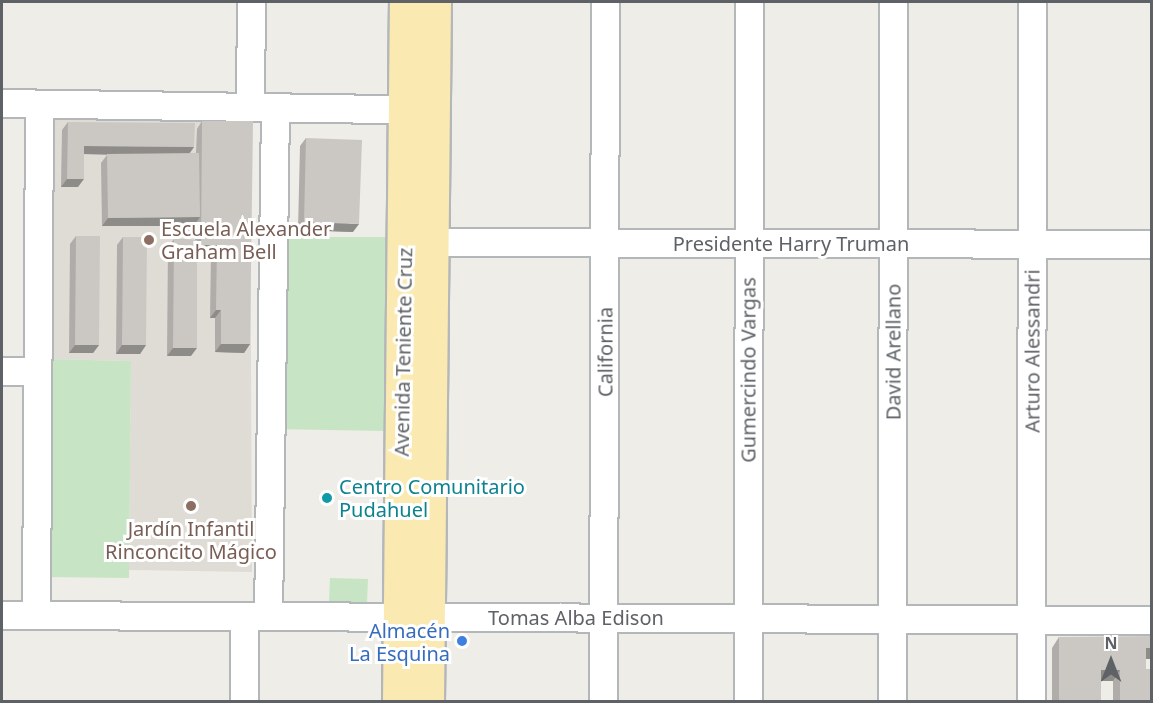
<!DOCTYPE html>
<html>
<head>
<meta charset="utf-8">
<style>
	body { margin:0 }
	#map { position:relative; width:1153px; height:703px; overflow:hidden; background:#efede7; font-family:"Noto Sans",sans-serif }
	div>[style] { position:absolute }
	.education>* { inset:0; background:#dfdcd5 }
	.green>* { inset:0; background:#c7e5c5 }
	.roads { filter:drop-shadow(2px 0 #b4b7ba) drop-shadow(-2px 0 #b4b7ba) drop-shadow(0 2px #b4b7ba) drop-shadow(0 -2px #b4b7ba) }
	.minor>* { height:27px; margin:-13.5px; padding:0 13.5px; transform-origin:13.5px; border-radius:13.5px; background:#fff }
	.major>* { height:33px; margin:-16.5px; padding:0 16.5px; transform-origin:16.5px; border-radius:16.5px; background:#faeab1 }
	.wall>* { inset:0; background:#afaca9 }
	.shaded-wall>* { inset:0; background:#8e8c89 }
	.building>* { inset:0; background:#cbc8c4 }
	.dots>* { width:16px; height:16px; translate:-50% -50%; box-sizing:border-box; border:3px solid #fff; border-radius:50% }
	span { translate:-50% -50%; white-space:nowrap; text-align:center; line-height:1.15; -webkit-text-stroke:6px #fff; paint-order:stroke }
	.education-label { font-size:20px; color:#785e54 }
	.left { translate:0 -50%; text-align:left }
	.street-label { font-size:20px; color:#5e6266 }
	.culture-label { font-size:20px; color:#0d838f }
	.shop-label { font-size:20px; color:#366cbe }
	.right { translate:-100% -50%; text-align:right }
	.frame { position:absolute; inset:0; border:3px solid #5e6266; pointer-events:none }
	.north { position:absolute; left:1081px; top:631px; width:60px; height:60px; -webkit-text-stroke:4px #fff; paint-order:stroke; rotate:0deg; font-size:16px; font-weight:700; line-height:24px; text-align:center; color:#5e6266 }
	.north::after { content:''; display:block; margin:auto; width:21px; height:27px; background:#5e6266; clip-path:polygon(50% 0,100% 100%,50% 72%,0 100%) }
</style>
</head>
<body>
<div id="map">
	<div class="education">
		<div style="clip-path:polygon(49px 118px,250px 120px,252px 572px,129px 570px,131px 361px,47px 359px)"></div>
	</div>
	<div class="green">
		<div style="clip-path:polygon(275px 237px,386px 237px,384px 431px,272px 429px)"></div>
		<div style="clip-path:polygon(47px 359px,131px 361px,129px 578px,42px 577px)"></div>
		<div style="clip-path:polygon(330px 578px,368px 579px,367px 603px,329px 602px)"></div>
	</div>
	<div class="roads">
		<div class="minor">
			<div style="left:2px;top:103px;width:423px;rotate:0.9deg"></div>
			<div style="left:250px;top:107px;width:105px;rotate:-89.5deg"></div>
			<div style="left:431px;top:242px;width:721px;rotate:0.16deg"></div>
			<div style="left:2px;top:371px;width:35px"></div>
			<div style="left:2px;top:615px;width:1150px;rotate:0.25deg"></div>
			<div style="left:36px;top:615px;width:511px;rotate:-89.66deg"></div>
			<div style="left:268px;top:616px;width:509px;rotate:-89.21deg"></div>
			<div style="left:244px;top:702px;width:86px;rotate:-90deg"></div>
			<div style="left:603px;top:702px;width:700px;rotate:-89.84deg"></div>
			<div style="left:748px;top:702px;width:700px;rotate:-89.92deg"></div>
			<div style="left:892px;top:702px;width:700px;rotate:-89.92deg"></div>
			<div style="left:1031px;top:702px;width:700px;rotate:-89.92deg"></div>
		</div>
		<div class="major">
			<div style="left:399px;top:702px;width:700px;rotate:-89.43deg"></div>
			<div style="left:427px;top:702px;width:700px;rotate:-89.43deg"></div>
		</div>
	</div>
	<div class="wall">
		<div style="clip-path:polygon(1152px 23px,1152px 53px,1150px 53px,1150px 25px)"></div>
		<div style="clip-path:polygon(202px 121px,250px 344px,244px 353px,215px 352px,215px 318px,210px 318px,211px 253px,197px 253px,191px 356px,167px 356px,168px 247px,174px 239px,195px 240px,195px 224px,194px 226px,102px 226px,101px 163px,107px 155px,84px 154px,78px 187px,61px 187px,62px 130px,68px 122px,194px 147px,190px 153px,196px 153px,197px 129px)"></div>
		<div style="clip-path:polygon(306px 138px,353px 232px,298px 230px,300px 146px)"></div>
		<div style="clip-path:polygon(76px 236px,99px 345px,93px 353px,69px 353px,70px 244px)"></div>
		<div style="clip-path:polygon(123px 237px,146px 345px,140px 354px,116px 354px,117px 245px)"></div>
		<div style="clip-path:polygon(1059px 637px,1152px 659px,1146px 659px,1146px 669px,1152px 702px,1113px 702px,1113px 681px,1101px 681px,1101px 702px,1052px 702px,1052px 648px)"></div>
	</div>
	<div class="shaded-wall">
		<div style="clip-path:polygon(84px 146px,194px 147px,188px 155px,79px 154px)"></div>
		<div style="clip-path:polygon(67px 179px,84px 179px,78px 187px,61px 187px)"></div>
		<div style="clip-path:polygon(200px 217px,194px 226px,102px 226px,108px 218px)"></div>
		<div style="clip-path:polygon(304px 222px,359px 224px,353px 232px,298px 230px)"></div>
		<div style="clip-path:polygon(201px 245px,217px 245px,211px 253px,195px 253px)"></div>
		<div style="clip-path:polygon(216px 310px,221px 310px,215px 318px,210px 318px)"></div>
		<div style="clip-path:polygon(221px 344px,250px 344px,244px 353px,215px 352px)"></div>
		<div style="clip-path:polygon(75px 345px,99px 345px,93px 353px,69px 353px)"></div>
		<div style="clip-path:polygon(122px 345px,146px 345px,140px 354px,116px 354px)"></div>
		<div style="clip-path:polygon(173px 348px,197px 348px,191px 356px,167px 356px)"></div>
		<div style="clip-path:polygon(1146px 648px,1152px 648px,1152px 659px,1138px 659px)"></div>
		<div style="clip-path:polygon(1101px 670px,1120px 670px,1113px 681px,1093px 681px)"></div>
	</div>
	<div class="building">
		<div style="clip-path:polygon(202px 121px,253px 121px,250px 344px,221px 344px,221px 310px,216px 310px,217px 245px,201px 245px)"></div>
		<div style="clip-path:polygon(68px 122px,195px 123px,194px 147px,84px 146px,84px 179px,67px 179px)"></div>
		<div style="clip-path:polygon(306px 138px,362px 140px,359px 224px,304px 222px)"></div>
		<div style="clip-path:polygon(199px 153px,200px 217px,108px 218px,107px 154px)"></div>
		<div style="clip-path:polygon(76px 236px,100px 236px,99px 345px,75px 345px)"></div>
		<div style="clip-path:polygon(123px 237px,147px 237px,146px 345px,122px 345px)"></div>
		<div style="clip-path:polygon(174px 239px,197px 240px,197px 348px,173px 348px)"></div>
		<div style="clip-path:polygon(1152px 636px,1152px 648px,1146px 648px,1146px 669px,1152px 669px,1152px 702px,1120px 702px,1120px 670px,1101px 670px,1101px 702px,1059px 702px,1059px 637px)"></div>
	</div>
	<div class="dots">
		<div style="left:149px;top:240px;background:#8d6e63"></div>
		<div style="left:327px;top:498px;background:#0f9aa8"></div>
		<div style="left:191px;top:506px;background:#8d6e63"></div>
		<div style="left:462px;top:641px;background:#3f7fe0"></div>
	</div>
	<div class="education-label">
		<span class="left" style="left:161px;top:240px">Escuela Alexander<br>Graham Bell</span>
		<span style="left:191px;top:540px">Jardín Infantil<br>Rinconcito Mágico</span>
	</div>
	<div class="street-label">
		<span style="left:791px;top:243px">Presidente Harry Truman</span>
		<span style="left:1032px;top:351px;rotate:-90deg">Arturo Alessandri</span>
		<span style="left:403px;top:352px;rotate:-89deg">Avenida Teniente Cruz</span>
		<span style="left:605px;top:352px;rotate:-90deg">California</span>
		<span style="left:893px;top:352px;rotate:-90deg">David Arellano</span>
		<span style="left:748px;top:370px;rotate:-90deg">Gumercindo Vargas</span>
		<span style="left:576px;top:617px">Tomas Alba Edison</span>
	</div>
	<div class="culture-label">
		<span class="left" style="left:339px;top:498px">Centro Comunitario<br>Pudahuel</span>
	</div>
	<div class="shop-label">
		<span class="right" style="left:450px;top:642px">Almacén<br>La Esquina</span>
	</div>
	<div class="frame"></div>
	<div class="north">N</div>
</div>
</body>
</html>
